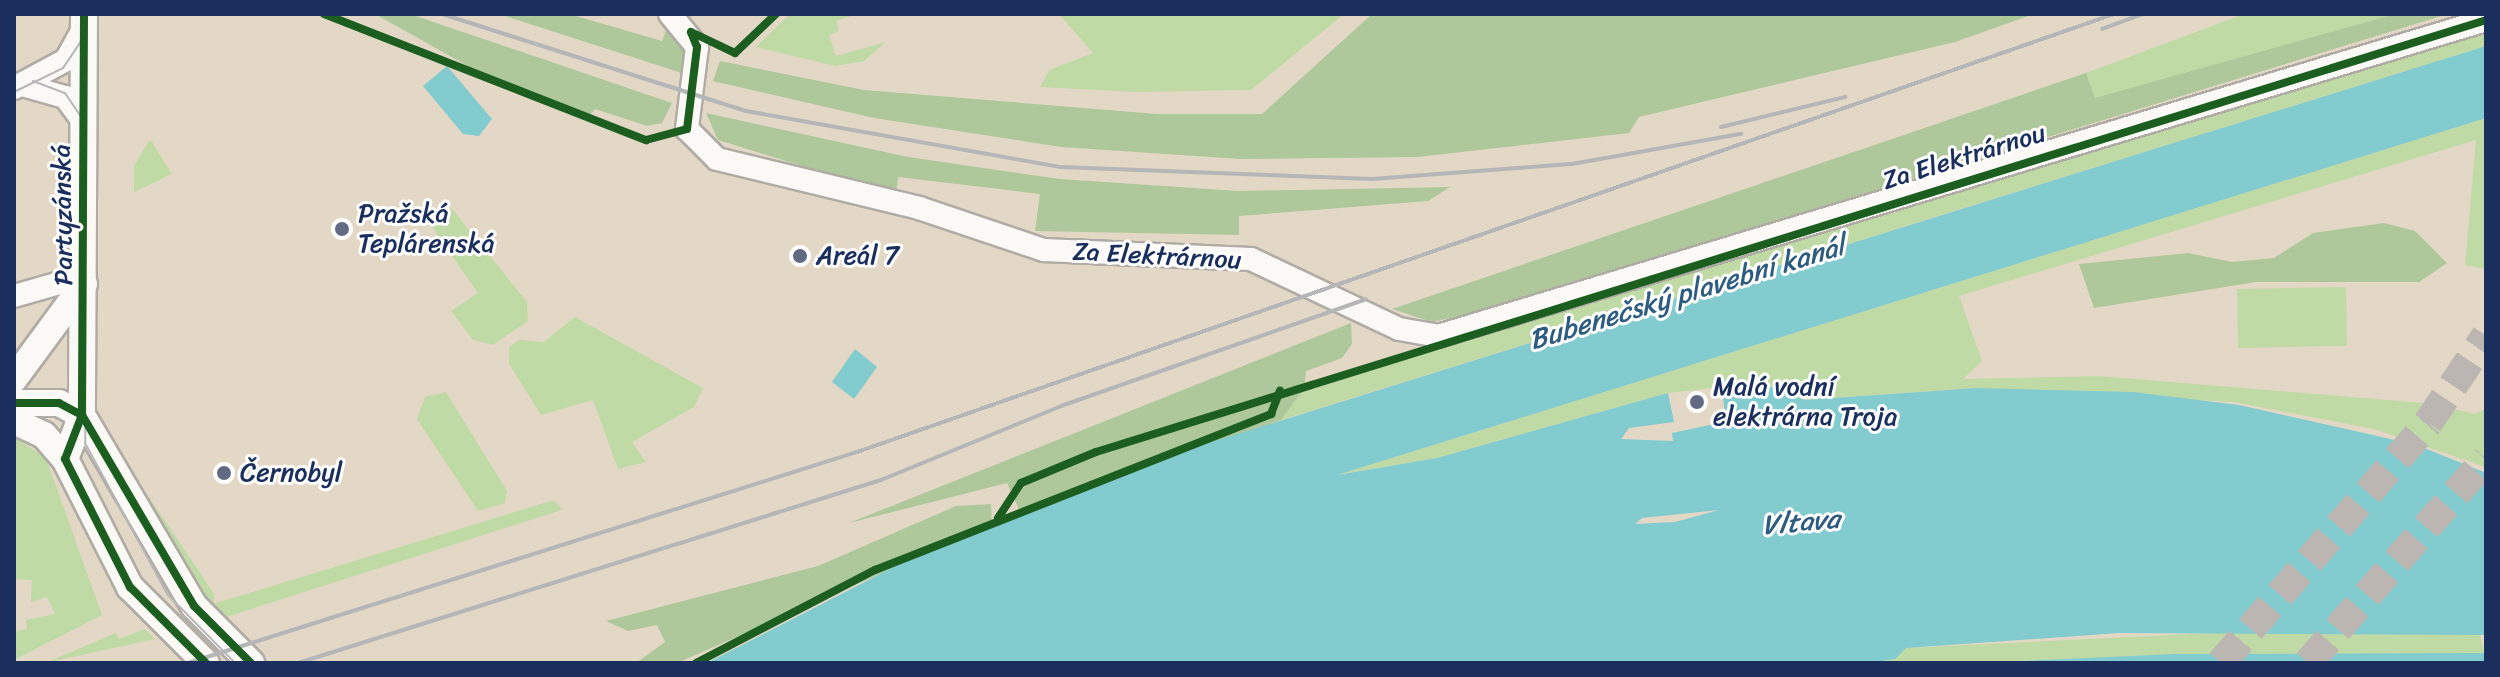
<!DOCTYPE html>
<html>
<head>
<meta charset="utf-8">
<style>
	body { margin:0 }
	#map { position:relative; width:2500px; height:677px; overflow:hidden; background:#e3d8c6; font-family:Sriracha,sans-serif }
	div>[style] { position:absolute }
	.green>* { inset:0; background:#c0daa6 }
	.forest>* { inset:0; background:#aec89b }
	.water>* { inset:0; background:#82cbcf }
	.highway-tunnel>* { height:30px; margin-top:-15px; transform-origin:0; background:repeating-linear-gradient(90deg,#bbb6b1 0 30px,transparent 0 45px) }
	.roads { filter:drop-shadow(2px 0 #b0aca5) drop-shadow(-2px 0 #b0aca5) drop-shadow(0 2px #b0aca5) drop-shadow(0 -2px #b0aca5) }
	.minor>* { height:22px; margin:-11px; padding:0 11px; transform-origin:11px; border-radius:11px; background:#fbf9f6 }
	.major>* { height:26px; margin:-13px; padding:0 13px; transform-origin:13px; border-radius:13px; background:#fbf9f6 }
	.tram>* { height:2px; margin:-1px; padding:0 1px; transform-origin:1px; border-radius:1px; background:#b5b6b8 }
	.rail>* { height:4px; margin:-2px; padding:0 2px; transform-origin:2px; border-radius:2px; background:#b5b6b8 }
	.cycleway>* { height:8px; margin:-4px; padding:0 4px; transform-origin:4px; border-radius:4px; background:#1b5e20 }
	.dots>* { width:22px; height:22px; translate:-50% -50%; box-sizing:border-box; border:4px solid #fff; border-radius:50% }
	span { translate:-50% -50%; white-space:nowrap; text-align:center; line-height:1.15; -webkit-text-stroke:6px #fff; paint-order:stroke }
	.street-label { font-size:26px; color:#1b2f5e }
	.poi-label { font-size:26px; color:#1b2f5e }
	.left { translate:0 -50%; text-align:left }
	.water-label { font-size:28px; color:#2e5c81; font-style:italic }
	.frame { position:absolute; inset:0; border:16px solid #1b2f5e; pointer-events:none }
</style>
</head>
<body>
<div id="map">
	<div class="green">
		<div style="clip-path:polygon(790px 14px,857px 14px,836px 21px,839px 31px,829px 35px,836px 56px,886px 42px,864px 61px,835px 66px,756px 47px)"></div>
		<div style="clip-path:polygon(1059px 14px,1344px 14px,1251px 90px,1136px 92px,1040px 87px,1049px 70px,1093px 53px)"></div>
		<div style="clip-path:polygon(2244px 14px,2395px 14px,2095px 99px,2086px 73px)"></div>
		<div style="clip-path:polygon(2486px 27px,2486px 46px,1281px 420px,1304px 389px)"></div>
		<div style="clip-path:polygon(2486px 118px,2486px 269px,2465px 265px,2476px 140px,1959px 296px,1982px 361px,1963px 379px,2099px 376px,2424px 403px,2476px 414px,2486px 408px,2486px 467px,2374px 429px,2234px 402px,1977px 388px,1805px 400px,1747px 384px,1668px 393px,1437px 458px,1337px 475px)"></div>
		<div style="clip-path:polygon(150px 139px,172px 174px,134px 192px,134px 166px)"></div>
		<div style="clip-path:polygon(419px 208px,452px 209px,527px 302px,528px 321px,493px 345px,473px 340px,451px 311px,478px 293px)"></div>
		<div style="clip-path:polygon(2346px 287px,2347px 346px,2238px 348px,2237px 289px)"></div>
		<div style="clip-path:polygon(575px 317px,703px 388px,694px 407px,632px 442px,646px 462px,618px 469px,593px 400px,541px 415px,509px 364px,509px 347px,519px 340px,544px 342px)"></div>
		<div style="clip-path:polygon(446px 392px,507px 491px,505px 503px,478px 511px,417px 419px,425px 397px)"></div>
		<div style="clip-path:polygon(14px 437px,46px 458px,102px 615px,14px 660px,14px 632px,27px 629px,26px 620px,55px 614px,47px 597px,31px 602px,32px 580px,14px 579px)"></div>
		<div style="clip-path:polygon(144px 490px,215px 595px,213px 604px,554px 500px,562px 510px,223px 618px,191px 580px)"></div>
		<div style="clip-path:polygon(145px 629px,155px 639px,45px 663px,116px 633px,119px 639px)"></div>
		<div style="clip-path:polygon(2274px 630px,2480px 634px,2486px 663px,1869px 663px,1895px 659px,1905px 648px)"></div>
	</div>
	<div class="forest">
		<div style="clip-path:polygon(375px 14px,410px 14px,672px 103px,662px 123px,647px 126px,595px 109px,590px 115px,482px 74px)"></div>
		<div style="clip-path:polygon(499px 14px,569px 14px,662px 41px,667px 28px,685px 49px,685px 74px)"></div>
		<div style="clip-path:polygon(1372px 14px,2034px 14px,1955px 42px,1639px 117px,1629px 133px,1417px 157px,1240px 159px,1061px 147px,874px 118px,713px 81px,720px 61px,864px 90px,1157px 114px,1262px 114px)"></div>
		<div style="clip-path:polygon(2395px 14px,2448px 14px,1479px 312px,1432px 322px,1392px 309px,2086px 73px,2095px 98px)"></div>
		<div style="clip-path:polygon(706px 113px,908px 157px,1060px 179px,1238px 191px,1450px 187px,1428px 201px,1239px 216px,1239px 235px,1035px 231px,1040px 194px,898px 177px,896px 195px,718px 140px)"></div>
		<div style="clip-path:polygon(2384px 223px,2415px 231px,2447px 263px,2419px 282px,2256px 282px,2094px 308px,2079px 264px,2188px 253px,2232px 262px,2274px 258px,2313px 233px)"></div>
		<div style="clip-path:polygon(1351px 323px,1352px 344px,1342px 358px,1306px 371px,1304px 389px,1281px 420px,1021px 514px,1007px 483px,849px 523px)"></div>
		<div style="clip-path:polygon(991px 504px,992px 525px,677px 663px,636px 663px,665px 642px,657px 625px,628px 631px,606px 621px,818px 566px,956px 506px)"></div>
	</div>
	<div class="water">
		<div style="clip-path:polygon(evenodd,2486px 46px,2486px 118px,1337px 475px,1437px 458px,1668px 393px,1674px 422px,1629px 428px,1621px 439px,1673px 441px,1672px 433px,1738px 419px,1725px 412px,1721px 386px,1768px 386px,1805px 400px,1977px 388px,2133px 392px,2239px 405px,2417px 445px,2486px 473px,2486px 635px,2119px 633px,1906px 648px,1895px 659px,1869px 663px,707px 663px,925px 551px,1186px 450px,2486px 46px,1719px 510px,1675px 522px,1635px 524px,1642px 518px,1719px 510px)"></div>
		<div style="clip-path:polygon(447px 66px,492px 119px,479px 136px,463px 134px,423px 86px)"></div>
		<div style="clip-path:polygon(855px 349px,877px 367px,854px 399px,832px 382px)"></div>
		<div style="clip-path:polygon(2486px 653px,2486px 663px,1977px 663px,2176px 654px)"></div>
	</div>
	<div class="highway-tunnel">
		<div style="left:2221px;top:663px;width:317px;rotate:-49.2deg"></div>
		<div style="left:2428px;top:423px;width:105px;rotate:-56.3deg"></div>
		<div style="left:2308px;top:663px;width:271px;rotate:-48.9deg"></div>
	</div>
	<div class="roads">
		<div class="minor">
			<div style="left:670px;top:14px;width:43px;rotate:50.7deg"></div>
			<div style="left:697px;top:47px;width:83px;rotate:97deg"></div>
			<div style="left:687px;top:129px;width:42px;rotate:45deg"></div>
			<div style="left:717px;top:159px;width:208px;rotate:13.6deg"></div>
			<div style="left:919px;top:208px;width:132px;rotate:18.6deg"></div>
			<div style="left:1044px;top:250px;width:207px;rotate:2.5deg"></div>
			<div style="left:1251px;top:259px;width:164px;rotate:25.3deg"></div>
			<div style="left:1399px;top:329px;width:40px;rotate:10deg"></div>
			<div style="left:1438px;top:336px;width:1095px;rotate:-16.78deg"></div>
			<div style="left:22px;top:85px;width:45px;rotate:15.6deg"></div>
			<div style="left:65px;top:97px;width:26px;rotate:53deg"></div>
			<div style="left:14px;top:88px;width:59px;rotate:-28.3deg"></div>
			<div style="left:66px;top:60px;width:35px;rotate:-61deg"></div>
			<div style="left:14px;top:296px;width:73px;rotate:-15.9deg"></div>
		</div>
		<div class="major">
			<div style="left:84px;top:14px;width:401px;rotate:90.3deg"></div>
			<div style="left:82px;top:415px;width:47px;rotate:111.1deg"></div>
			<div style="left:65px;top:459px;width:144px;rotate:63.1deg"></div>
			<div style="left:130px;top:587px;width:107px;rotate:45deg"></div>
			<div style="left:14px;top:379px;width:118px;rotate:-53.6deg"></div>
			<div style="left:14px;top:403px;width:45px"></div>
			<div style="left:59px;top:403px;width:26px;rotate:28deg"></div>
			<div style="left:82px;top:415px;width:221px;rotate:59.6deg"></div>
			<div style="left:194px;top:606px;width:81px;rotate:45deg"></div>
			<div style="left:14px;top:421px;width:33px;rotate:25deg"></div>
			<div style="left:44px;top:435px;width:32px;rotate:49deg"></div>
		</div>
	</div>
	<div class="tram">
		<div style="left:86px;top:14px;width:429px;rotate:90.1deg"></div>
		<div style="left:85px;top:443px;width:173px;rotate:61.4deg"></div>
		<div style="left:168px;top:595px;width:95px;rotate:45.4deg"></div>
		<div style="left:33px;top:81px;width:34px;rotate:21deg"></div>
		<div style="left:65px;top:93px;width:32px;rotate:56deg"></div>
		<div style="left:14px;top:92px;width:55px;rotate:-26.1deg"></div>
		<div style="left:63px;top:68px;width:37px;rotate:-56deg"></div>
	</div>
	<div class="rail">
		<div style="left:442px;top:14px;width:319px;rotate:17.7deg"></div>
		<div style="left:746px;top:111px;width:320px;rotate:10.1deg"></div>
		<div style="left:1061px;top:167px;width:311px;rotate:2.2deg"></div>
		<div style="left:1372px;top:179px;width:201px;rotate:-4.3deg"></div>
		<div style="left:1572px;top:164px;width:172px;rotate:-10.1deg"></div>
		<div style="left:2102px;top:29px;width:44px;rotate:-20.1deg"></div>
		<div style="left:1721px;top:127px;width:128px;rotate:-13.6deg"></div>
		<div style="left:188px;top:663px;width:701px;rotate:-17.51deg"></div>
		<div style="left:857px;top:452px;width:1331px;rotate:-19.21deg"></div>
		<div style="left:298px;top:663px;width:611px;rotate:-17.43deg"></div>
		<div style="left:881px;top:480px;width:195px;rotate:-22.3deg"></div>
		<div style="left:1061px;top:406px;width:323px;rotate:-19.3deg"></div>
	</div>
	<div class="cycleway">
		<div style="left:84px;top:14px;width:401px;rotate:90.3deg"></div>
		<div style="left:82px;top:415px;width:47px;rotate:111.1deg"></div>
		<div style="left:65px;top:459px;width:144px;rotate:63.1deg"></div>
		<div style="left:130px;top:587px;width:107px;rotate:45deg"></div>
		<div style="left:324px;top:14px;width:346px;rotate:21.4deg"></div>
		<div style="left:646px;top:140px;width:42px;rotate:-15deg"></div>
		<div style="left:687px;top:129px;width:83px;rotate:-83deg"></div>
		<div style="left:697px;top:47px;width:16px;rotate:-112deg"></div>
		<div style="left:691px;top:32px;width:49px;rotate:25.5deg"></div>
		<div style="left:735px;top:53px;width:57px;rotate:-43.6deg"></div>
		<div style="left:14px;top:403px;width:45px"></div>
		<div style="left:59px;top:403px;width:26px;rotate:28deg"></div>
		<div style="left:82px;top:415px;width:221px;rotate:59.6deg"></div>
		<div style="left:194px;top:606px;width:81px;rotate:45deg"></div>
		<div style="left:998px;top:518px;width:42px;rotate:-56.7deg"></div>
		<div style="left:1021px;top:483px;width:81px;rotate:-22.5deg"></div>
		<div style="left:1096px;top:452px;width:1456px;rotate:-17.26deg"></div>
		<div style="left:696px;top:663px;width:202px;rotate:-27.5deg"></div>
		<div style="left:875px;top:570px;width:426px;rotate:-21.5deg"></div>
		<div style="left:1271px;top:414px;width:25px;rotate:-69deg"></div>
	</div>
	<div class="dots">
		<div style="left:342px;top:229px;background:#616a82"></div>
		<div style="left:800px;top:256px;background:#616a82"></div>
		<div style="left:1697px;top:402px;background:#616a82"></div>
		<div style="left:224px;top:473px;background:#616a82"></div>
	</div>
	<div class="street-label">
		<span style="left:1964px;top:157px;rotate:-17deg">Za Elektrárnou</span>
		<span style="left:63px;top:215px;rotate:-91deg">Partyzánská</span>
		<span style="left:1157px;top:256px;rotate:3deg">Za Elektrárnou</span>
	</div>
	<div class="poi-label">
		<span class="left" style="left:358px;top:229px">Pražská<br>Teplárenská</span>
		<span class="left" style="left:816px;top:256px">Areál 7</span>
		<span class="left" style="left:1713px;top:402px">Malá vodní<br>elektrárna Troja</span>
		<span class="left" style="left:240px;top:473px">Černobyl</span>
	</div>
	<div class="water-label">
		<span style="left:1687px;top:293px;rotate:-17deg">Bubenečský plavební kanál</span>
		<span style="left:1801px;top:522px;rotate:-5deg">Vltava</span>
	</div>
	<div class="frame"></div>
</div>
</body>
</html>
